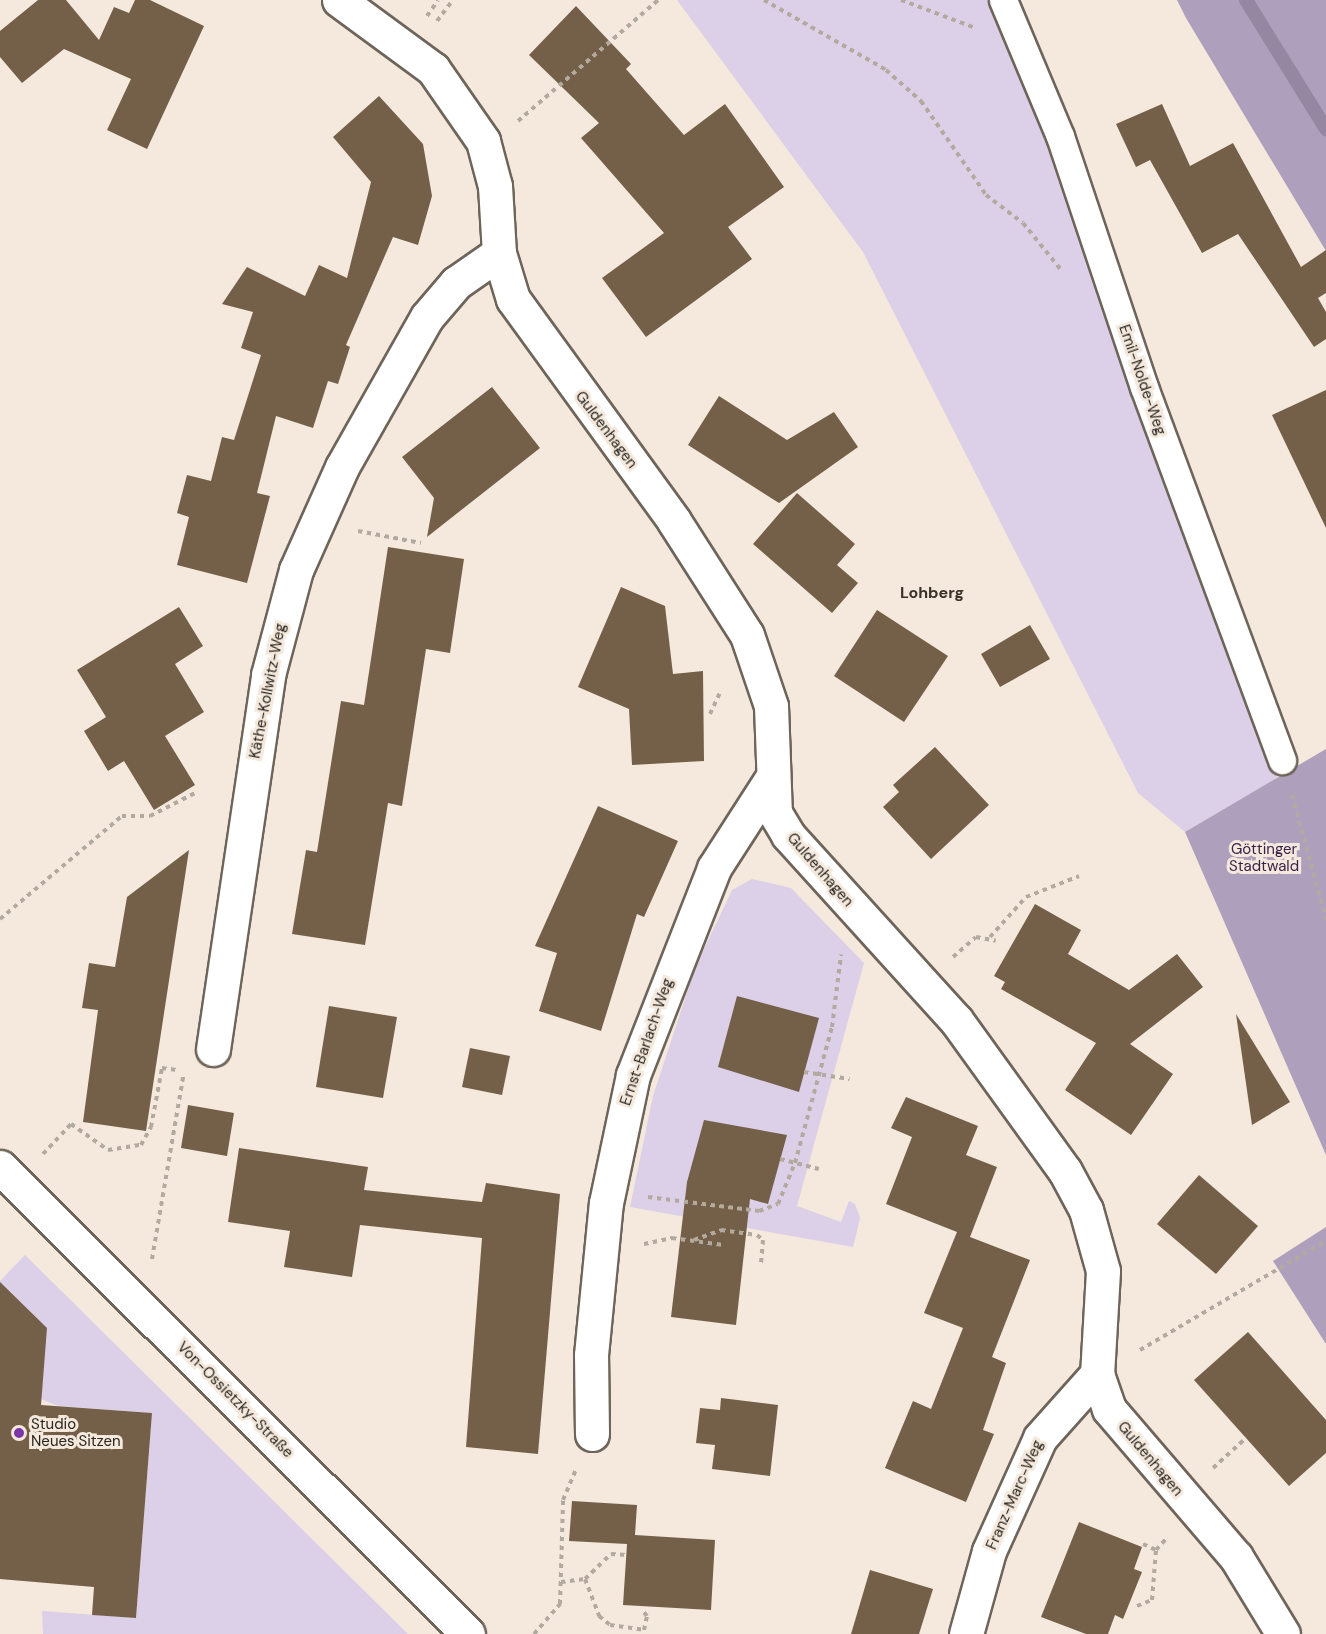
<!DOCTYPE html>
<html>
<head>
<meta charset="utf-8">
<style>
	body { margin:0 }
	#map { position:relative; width:1326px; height:1634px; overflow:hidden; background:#f4e9dc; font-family:"DM Sans",sans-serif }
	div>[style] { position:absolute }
	.green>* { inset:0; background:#dccfe8 }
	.forest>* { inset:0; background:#ae9fbc }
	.stream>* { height:14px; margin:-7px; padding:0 7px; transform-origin:7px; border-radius:7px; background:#9587a2 }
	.building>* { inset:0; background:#746049 }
	.path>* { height:4px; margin-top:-2px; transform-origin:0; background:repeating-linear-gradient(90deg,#b2aa9f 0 4.5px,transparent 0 9px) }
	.roads { filter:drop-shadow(2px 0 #6e655a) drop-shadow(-2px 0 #6e655a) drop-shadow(0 2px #6e655a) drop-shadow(0 -2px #6e655a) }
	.lane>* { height:27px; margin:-13.5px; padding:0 13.5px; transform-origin:13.5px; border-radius:13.5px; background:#fff }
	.street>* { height:33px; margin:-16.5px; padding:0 16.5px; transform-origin:16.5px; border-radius:16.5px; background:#fff }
	.dots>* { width:16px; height:16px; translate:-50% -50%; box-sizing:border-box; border:3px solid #f4e9dc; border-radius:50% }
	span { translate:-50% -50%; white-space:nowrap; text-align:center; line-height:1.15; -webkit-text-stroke:6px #f4e9dc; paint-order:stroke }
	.street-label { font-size:15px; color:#28241f }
	.park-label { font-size:15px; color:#382249 }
	.poi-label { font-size:15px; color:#28241f }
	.left { translate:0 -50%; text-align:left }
	.neighbourhood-label { font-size:16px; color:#3a3228; font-weight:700 }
</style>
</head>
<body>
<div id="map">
	<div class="green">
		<div style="clip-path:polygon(677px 0,991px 0,1065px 189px,1277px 778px,1185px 832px,1138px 793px,863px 252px)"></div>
		<div style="clip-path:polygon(752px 879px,791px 888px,864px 963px,797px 1206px,841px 1222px,849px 1201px,855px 1204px,860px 1218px,853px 1247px,630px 1207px,653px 1096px,695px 968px,732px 890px)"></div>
		<div style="clip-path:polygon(25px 1255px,408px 1634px,43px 1634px,42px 1611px,136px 1618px,152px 1413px,58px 1406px,41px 1399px,26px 1581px,0 1579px,0 1281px)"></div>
	</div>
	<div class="forest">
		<div style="clip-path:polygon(1177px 0,1326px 0,1326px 251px,1186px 18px)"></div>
		<div style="clip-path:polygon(1326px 749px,1326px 1155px,1185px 832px)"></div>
		<div style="clip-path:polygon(1326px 1227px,1326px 1344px,1273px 1261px)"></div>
	</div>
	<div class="stream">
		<div style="left:1246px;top:0;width:152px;rotate:58.2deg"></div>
	</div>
	<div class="building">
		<div style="clip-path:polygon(38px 0,66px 0,99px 40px,114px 7px,129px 13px,135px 0,150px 0,204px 26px,147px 149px,107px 130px,131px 79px,64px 49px,22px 83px,0 57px,0 31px)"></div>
		<div style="clip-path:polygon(576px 6px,631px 64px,626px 69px,684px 135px,725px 104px,784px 187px,728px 227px,752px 259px,646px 337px,602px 278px,664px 233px,581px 138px,599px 123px,529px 55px)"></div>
		<div style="clip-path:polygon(379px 96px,423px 144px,432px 196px,418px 245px,393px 237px,346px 345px,350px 347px,338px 384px,328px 381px,313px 428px,276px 416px,257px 493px,270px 496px,247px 583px,177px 565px,189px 517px,177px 513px,187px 475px,211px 481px,222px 437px,234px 440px,261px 355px,241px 348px,253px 312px,222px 304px,247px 267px,305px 296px,319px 265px,347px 278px,371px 182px,333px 137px)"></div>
		<div style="clip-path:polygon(1162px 104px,1190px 166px,1233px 143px,1301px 267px,1326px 250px,1326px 293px,1318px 298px,1326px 312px,1326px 339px,1314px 347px,1238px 234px,1202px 253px,1150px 160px,1136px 167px,1116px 124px)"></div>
		<div style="clip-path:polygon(492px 387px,540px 448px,427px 537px,434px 498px,402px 457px)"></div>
		<div style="clip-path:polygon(1326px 390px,1326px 528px,1272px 415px)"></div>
		<div style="clip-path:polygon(719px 396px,787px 440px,834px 412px,858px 447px,779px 503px,688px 445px)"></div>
		<div style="clip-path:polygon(797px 493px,855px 544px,837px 565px,858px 583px,832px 613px,753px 544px)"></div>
		<div style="clip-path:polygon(388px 547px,464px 559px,450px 653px,426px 649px,402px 806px,388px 803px,365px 945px,292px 934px,306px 850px,317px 852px,341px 701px,364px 705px)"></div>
		<div style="clip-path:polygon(621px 587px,665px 606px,673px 674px,703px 671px,704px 761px,632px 765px,629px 709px,578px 687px)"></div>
		<div style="clip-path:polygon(179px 607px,203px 646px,175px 664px,204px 712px,165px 736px,195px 785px,154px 810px,124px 761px,108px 771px,84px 731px,106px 717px,77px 670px)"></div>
		<div style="clip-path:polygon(877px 610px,948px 656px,904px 722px,834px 676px)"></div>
		<div style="clip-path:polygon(1030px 625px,1050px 659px,1000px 687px,981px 654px)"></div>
		<div style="clip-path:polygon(935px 747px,989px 805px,931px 859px,883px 807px,899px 792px,893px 785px)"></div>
		<div style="clip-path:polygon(598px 806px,678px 841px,644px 917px,637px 914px,601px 1031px,539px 1011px,557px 953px,535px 946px)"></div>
		<div style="clip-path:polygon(189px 850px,146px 1131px,83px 1122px,98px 1010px,82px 1008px,89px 963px,115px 967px,127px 897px)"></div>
		<div style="clip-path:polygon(1035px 904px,1081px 930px,1068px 954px,1129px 990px,1177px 954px,1203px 987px,1130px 1044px,1173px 1074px,1131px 1135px,1065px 1090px,1096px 1043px,1001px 989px,1005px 982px,994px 976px)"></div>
		<div style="clip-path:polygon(737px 996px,819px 1018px,799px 1092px,718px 1067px)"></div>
		<div style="clip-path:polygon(329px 1006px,397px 1017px,383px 1098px,316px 1087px)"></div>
		<div style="clip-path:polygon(1236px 1014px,1290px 1102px,1252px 1125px)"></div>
		<div style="clip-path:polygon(470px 1048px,510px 1056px,502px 1095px,462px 1087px)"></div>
		<div style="clip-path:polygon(906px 1097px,978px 1126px,966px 1155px,997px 1167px,970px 1237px,1030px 1260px,992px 1357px,1006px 1363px,983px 1430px,994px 1434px,966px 1502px,885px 1468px,913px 1401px,931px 1409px,963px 1328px,924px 1313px,957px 1232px,886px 1204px,912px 1137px,891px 1128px)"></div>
		<div style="clip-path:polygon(188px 1105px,234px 1113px,227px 1156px,181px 1148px)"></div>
		<div style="clip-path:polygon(704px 1120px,787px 1135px,768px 1204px,750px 1199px,736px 1325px,671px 1317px,687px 1182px)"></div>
		<div style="clip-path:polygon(239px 1148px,368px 1167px,364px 1190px,482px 1202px,486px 1183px,560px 1194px,538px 1454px,466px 1447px,482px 1238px,360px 1225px,352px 1277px,284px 1267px,290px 1231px,228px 1222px)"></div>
		<div style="clip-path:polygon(1199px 1175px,1258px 1226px,1216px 1274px,1157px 1224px)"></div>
		<div style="clip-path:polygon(0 1282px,47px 1328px,41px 1405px,152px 1413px,136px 1618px,92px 1615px,94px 1587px,0 1579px)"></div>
		<div style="clip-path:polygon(1248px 1332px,1326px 1420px,1326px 1453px,1289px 1486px,1194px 1380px)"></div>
		<div style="clip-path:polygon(721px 1398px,778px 1405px,770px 1476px,712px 1469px,715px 1445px,696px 1443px,700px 1408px,720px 1410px)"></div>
		<div style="clip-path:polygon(572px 1501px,637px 1505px,635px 1535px,715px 1540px,711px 1610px,623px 1605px,627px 1544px,569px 1541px)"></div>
		<div style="clip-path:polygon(1079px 1522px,1142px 1547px,1134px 1569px,1142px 1572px,1123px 1619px,1115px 1615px,1108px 1634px,1086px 1634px,1041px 1617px)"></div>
		<div style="clip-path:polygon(870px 1570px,933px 1589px,919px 1634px,851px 1634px)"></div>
	</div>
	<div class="path">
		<div style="left:764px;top:0;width:141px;rotate:29.8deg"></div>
		<div style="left:886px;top:70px;width:47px;rotate:41.5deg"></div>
		<div style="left:921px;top:101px;width:114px;rotate:55.3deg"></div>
		<div style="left:986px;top:195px;width:46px;rotate:37.1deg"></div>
		<div style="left:1023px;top:223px;width:62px;rotate:50.9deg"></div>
		<div style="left:901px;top:0;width:77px;rotate:20.6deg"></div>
		<div style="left:427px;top:16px;width:19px;rotate:-55deg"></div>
		<div style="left:437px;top:21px;width:26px;rotate:-53deg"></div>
		<div style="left:518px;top:121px;width:185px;rotate:-40.8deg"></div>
		<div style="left:358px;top:531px;width:64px;rotate:10.8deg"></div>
		<div style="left:710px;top:714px;width:26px;rotate:-65deg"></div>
		<div style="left:1292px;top:795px;width:129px;rotate:74.7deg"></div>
		<div style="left:0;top:919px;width:160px;rotate:-40.2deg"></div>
		<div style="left:122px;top:816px;width:28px"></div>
		<div style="left:150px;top:816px;width:53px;rotate:-27.1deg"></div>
		<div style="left:990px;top:937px;width:54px;rotate:-48deg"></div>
		<div style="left:1026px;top:897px;width:57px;rotate:-21.6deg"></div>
		<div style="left:953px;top:957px;width:30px;rotate:-41deg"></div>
		<div style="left:976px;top:937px;width:20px;rotate:11deg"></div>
		<div style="left:804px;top:1072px;width:46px;rotate:8.8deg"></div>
		<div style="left:43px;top:1154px;width:41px;rotate:-47deg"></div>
		<div style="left:71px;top:1124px;width:45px;rotate:35.1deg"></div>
		<div style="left:108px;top:1150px;width:33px;rotate:-9deg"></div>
		<div style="left:141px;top:1145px;width:21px;rotate:-61deg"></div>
		<div style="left:151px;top:1127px;width:60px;rotate:-79.4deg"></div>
		<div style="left:162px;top:1068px;width:15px;rotate:8deg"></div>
		<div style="left:780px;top:1159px;width:40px;rotate:14.4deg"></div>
		<div style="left:648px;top:1197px;width:112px;rotate:7.2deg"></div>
		<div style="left:759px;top:1211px;width:20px;rotate:-20deg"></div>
		<div style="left:778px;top:1204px;width:44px;rotate:-67.5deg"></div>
		<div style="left:795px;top:1163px;width:141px;rotate:-74.8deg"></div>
		<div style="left:832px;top:1027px;width:73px;rotate:-82.9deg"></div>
		<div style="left:694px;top:1240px;width:29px;rotate:-20deg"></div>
		<div style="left:721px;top:1230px;width:36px;rotate:8deg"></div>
		<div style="left:757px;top:1235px;width:8px;rotate:40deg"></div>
		<div style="left:763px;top:1240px;width:23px;rotate:95deg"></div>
		<div style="left:644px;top:1244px;width:29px;rotate:-12deg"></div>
		<div style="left:672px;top:1238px;width:52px;rotate:7.7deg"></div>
		<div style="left:152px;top:1259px;width:185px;rotate:-80.3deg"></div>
		<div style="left:1140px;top:1350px;width:216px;rotate:-30.4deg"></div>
		<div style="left:1213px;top:1468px;width:45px;rotate:-42.3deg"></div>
		<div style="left:1143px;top:1544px;width:14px;rotate:25deg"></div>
		<div style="left:585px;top:1579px;width:40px;rotate:69deg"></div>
		<div style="left:599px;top:1616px;width:14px;rotate:39deg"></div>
		<div style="left:610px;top:1625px;width:34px;rotate:8deg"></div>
		<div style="left:644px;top:1630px;width:14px;rotate:-78deg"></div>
		<div style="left:647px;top:1616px;width:8px;rotate:-130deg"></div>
		<div style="left:561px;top:1582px;width:24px;rotate:-7deg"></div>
		<div style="left:585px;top:1579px;width:36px;rotate:-44deg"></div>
		<div style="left:611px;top:1554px;width:16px;rotate:4deg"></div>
		<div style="left:1137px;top:1606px;width:16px;rotate:-22deg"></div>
		<div style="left:1152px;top:1600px;width:50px;rotate:-85.4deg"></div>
		<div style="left:1156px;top:1550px;width:15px;rotate:-48deg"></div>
		<div style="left:534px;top:1634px;width:40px;rotate:-49deg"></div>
		<div style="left:560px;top:1604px;width:104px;rotate:-88.3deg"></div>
		<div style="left:563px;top:1500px;width:33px;rotate:-67deg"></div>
	</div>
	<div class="roads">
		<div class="lane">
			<div style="left:1003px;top:0;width:147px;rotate:67.3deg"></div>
			<div style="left:1060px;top:136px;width:265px;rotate:71.5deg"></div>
			<div style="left:1144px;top:387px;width:398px;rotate:69.7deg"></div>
		</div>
		<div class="street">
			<div style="left:339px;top:0;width:117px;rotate:36.3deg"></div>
			<div style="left:433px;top:69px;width:88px;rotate:55.2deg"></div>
			<div style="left:483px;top:141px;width:47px;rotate:75.1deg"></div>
			<div style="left:495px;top:186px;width:67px;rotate:86.6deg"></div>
			<div style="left:499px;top:253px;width:48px;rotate:73.1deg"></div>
			<div style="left:513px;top:299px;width:274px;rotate:54deg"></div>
			<div style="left:674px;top:521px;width:135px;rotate:57.4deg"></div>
			<div style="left:747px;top:635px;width:75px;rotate:71.3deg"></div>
			<div style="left:771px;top:706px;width:107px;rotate:87.9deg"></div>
			<div style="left:775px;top:813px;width:26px;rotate:59deg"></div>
			<div style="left:788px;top:835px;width:250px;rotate:47.8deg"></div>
			<div style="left:956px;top:1020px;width:186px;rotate:54.2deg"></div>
			<div style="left:1065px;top:1171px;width:44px;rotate:61.7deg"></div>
			<div style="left:1086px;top:1210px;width:63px;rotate:74.4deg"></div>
			<div style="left:1103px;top:1271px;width:103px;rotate:93.3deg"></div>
			<div style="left:1097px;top:1374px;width:37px;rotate:71deg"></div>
			<div style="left:1109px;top:1409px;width:195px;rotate:49.4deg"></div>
			<div style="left:1236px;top:1557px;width:90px;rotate:58.6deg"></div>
			<div style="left:213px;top:1049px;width:378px;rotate:-81.6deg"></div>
			<div style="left:268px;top:675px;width:109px;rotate:-75.1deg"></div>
			<div style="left:296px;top:570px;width:113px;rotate:-65.9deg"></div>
			<div style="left:342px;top:467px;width:172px;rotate:-60.5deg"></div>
			<div style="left:427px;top:317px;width:45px;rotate:-49.5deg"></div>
			<div style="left:456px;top:283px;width:52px;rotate:-34.9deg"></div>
			<div style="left:0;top:1167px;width:661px;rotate:44.94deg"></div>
			<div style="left:592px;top:1434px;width:79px;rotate:-90.7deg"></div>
			<div style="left:591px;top:1355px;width:153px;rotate:-84.4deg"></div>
			<div style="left:606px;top:1203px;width:131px;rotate:-78.1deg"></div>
			<div style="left:633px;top:1075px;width:222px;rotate:-68.6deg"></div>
			<div style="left:714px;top:868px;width:103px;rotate:-57.2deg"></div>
			<div style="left:966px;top:1634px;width:86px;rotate:-74.5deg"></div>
			<div style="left:989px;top:1551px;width:124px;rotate:-65.7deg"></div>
			<div style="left:1040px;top:1438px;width:86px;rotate:-48.3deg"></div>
		</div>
	</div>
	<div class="dots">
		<div style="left:19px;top:1433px;background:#7b36a9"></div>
	</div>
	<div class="street-label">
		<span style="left:1142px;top:380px;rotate:71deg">Emil-Nolde-Weg</span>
		<span style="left:606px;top:430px;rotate:53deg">Guldenhagen</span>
		<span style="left:268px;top:691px;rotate:-79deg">Käthe-Kollwitz-Weg</span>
		<span style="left:820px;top:870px;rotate:49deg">Guldenhagen</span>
		<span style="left:647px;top:1042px;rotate:-71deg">Ernst-Barlach-Weg</span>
		<span style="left:235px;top:1400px;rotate:45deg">Von-Ossietzky-Straße</span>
		<span style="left:1150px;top:1459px;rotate:50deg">Guldenhagen</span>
		<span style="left:1015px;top:1495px;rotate:-66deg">Franz-Marc-Weg</span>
	</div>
	<div class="park-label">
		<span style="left:1264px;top:858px">Göttinger<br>Stadtwald</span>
	</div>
	<div class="poi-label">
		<span class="left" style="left:31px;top:1433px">Studio<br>Neues Sitzen</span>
	</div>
	<div class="neighbourhood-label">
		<span style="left:932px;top:593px">Lohberg</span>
	</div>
</div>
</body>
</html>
